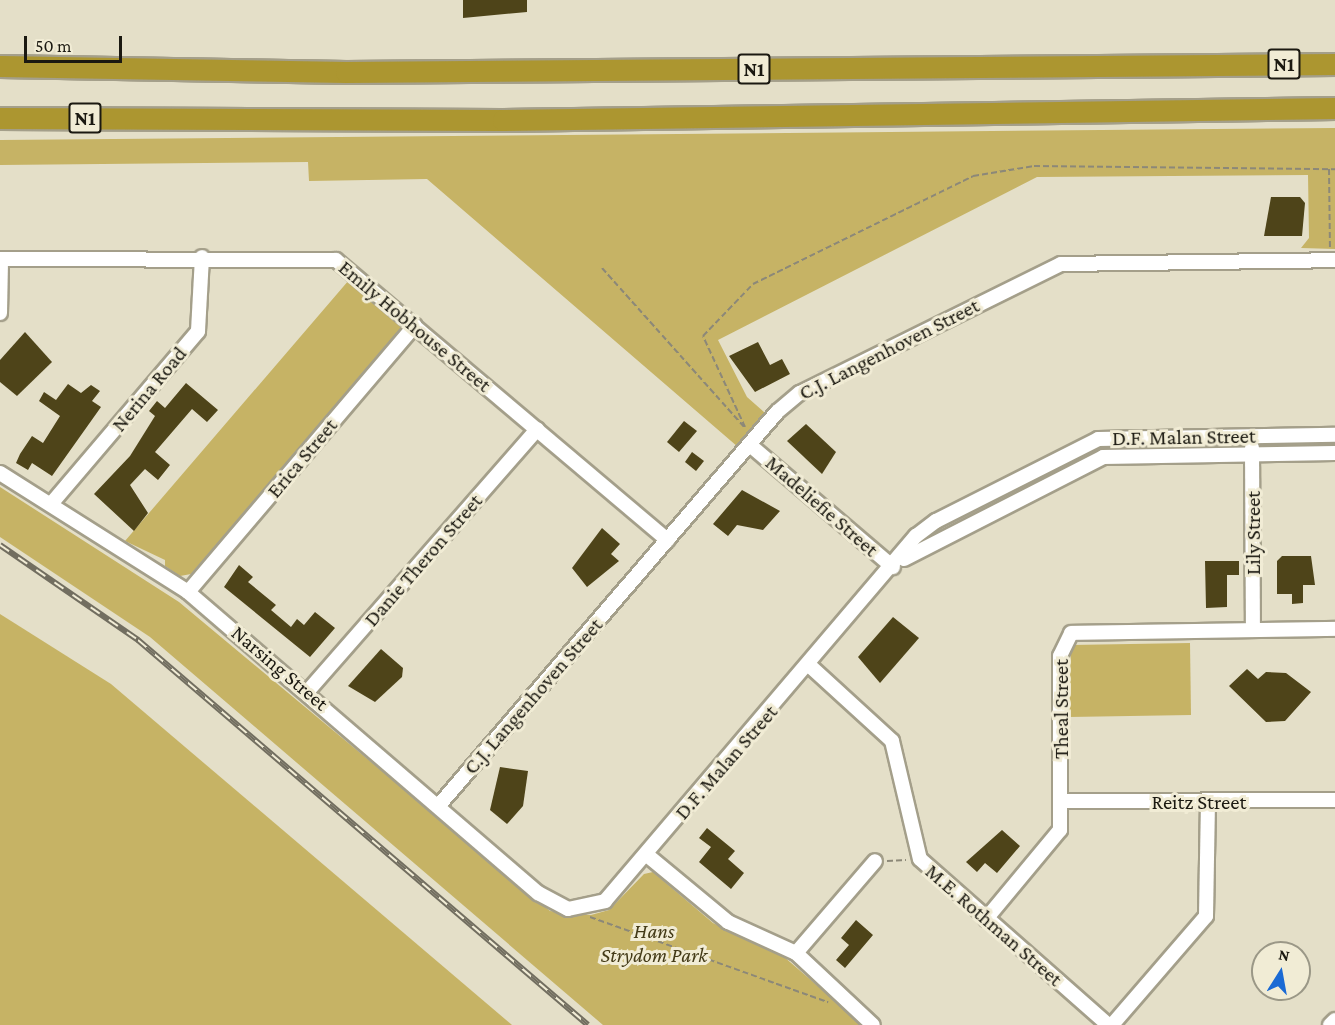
<!DOCTYPE html>
<html>
<head>
<meta charset="utf-8">
<style>
	body { margin:0 }
	#map { position:relative; width:1335px; height:1025px; overflow:hidden; background:#e4dfc8; font-family:"Crimson Pro",serif }
	div>[style] { position:absolute }
	.green>* { inset:0; background:#c6b365 }
	.building>* { inset:0; background:#4e4419 }
	.path>* { height:2px; margin-top:-1px; transform-origin:0; background:repeating-linear-gradient(90deg,#8c8878 0 6px,transparent 0 9px) }
	.roads { filter:drop-shadow(2px 0 #a49f8a) drop-shadow(-2px 0 #a49f8a) drop-shadow(0 2px #a49f8a) drop-shadow(0 -2px #a49f8a) }
	.minor>* { height:14px; margin:-7px; padding:0 7px; transform-origin:7px; border-radius:7px; background:#fff }
	.highway>* { height:21px; margin:-10.5px; padding:0 10.5px; transform-origin:10.5px; border-radius:10.5px; background:#ac9630 }
	.rail>* { height:6px; margin-top:-3px; transform-origin:0; background:repeating-linear-gradient(90deg,#f1ecd5 0 11px,#726e60 0 22px); box-sizing:border-box; border-block:2px solid #726e60 }
	span { translate:-50% -50%; white-space:nowrap; text-align:center; line-height:1.15; -webkit-text-stroke:6px #f1ecd5; paint-order:stroke }
	.shield-label span { padding:2px 4px; background:#f1ecd5; border:2px solid; border-radius:4px; -webkit-text-stroke-width:0 }
	.shield-label { font-size:20px; color:#1b1911; font-weight:700 }
	.street-label { font-size:21px; color:#1b1911 }
	.park-label { font-size:21px; color:#433a17; font-style:italic }
	.north { position:absolute; left:1251px; top:941px; width:60px; height:60px; box-sizing:border-box; background:#f1ecd5; border:2px solid #9b9887; border-radius:50%; rotate:11deg; font-size:16px; font-weight:700; line-height:24px; text-align:center; color:#1b1911 }
	.north::after { content:''; display:block; margin:auto; width:21px; height:27px; background:#1b6ad4; clip-path:polygon(50% 0,100% 100%,50% 72%,0 100%) }
	.scale { position:absolute; left:24px; top:36px; width:98px; height:27px; box-sizing:border-box; border:3px solid #1b1911; border-top:0; padding-left:8px; font-size:18px; line-height:21px; white-space:nowrap; color:#1b1911; -webkit-text-stroke:4px #f1ecd5; paint-order:stroke }
</style>
</head>
<body>
<div id="map">
	<div class="green">
		<div style="clip-path:polygon(1335px 128px,1335px 249px,1301px 248px,1309px 238px,1308px 175px,1037px 177px,718px 340px,747px 397px,765px 413px,738px 447px,427px 179px,309px 181px,308px 162px,0 165px,0 140px)"></div>
		<div style="clip-path:polygon(349px 280px,390px 311px,401px 323px,400px 334px,191px 574px,180px 576px,165px 566px,165px 560px,125px 541px)"></div>
		<div style="clip-path:polygon(0 487px,179px 602px,550px 911px,591px 915px,609px 910px,644px 874px,653px 872px,713px 923px,783px 956px,863px 1025px,603px 1025px,150px 637px,0 537px)"></div>
		<div style="clip-path:polygon(0 614px,111px 684px,512px 1025px,0 1025px)"></div>
		<div style="clip-path:polygon(1190px 643px,1191px 715px,1069px 717px,1071px 645px)"></div>
	</div>
	<div class="building">
		<div style="clip-path:polygon(463px 0,527px 0,527px 12px,463px 18px)"></div>
		<div style="clip-path:polygon(1271px 197px,1300px 197px,1305px 203px,1302px 236px,1264px 236px)"></div>
		<div style="clip-path:polygon(25px 332px,52px 362px,17px 396px,0 382px,0 360px)"></div>
		<div style="clip-path:polygon(758px 342px,770px 365px,782px 359px,790px 374px,755px 392px,729px 356px)"></div>
		<div style="clip-path:polygon(186px 383px,218px 410px,207px 422px,192px 409px,155px 452px,170px 465px,158px 480px,145px 469px,130px 485px,148px 513px,134px 531px,94px 494px,130px 456px,155px 416px,149px 411px,157px 401px,165px 408px)"></div>
		<div style="clip-path:polygon(68px 384px,81px 393px,91px 385px,100px 391px,92px 401px,101px 407px,52px 476px,32px 463px,28px 470px,16px 463px,20px 454px,32px 436px,43px 443px,60px 416px,39px 401px,44px 392px,56px 400px)"></div>
		<div style="clip-path:polygon(684px 421px,697px 431px,679px 452px,667px 442px)"></div>
		<div style="clip-path:polygon(806px 424px,836px 452px,822px 474px,787px 441px)"></div>
		<div style="clip-path:polygon(692px 452px,704px 461px,696px 471px,685px 462px)"></div>
		<div style="clip-path:polygon(742px 490px,780px 511px,763px 530px,737px 525px,728px 536px,713px 524px)"></div>
		<div style="clip-path:polygon(602px 528px,620px 544px,611px 554px,619px 561px,587px 587px,572px 568px)"></div>
		<div style="clip-path:polygon(1282px 556px,1311px 556px,1315px 585px,1303px 585px,1303px 603px,1292px 604px,1292px 594px,1277px 594px,1277px 561px)"></div>
		<div style="clip-path:polygon(1205px 561px,1239px 561px,1239px 575px,1227px 575px,1227px 607px,1206px 608px)"></div>
		<div style="clip-path:polygon(239px 565px,253px 577px,248px 582px,276px 605px,271px 610px,291px 627px,297px 619px,304px 625px,315px 612px,335px 628px,310px 657px,224px 587px)"></div>
		<div style="clip-path:polygon(893px 617px,919px 638px,880px 683px,858px 657px)"></div>
		<div style="clip-path:polygon(381px 649px,403px 668px,402px 677px,375px 702px,348px 686px)"></div>
		<div style="clip-path:polygon(1247px 669px,1258px 679px,1266px 672px,1286px 673px,1311px 692px,1285px 721px,1266px 722px,1229px 686px)"></div>
		<div style="clip-path:polygon(500px 767px,528px 771px,523px 806px,507px 824px,490px 810px)"></div>
		<div style="clip-path:polygon(707px 828px,735px 851px,728px 859px,744px 873px,731px 889px,699px 862px,711px 847px,699px 838px)"></div>
		<div style="clip-path:polygon(1002px 830px,1020px 846px,997px 873px,985px 863px,977px 872px,966px 862px)"></div>
		<div style="clip-path:polygon(856px 920px,873px 935px,845px 968px,836px 960px,849px 945px,841px 938px)"></div>
	</div>
	<div class="path">
		<div style="left:1329px;top:169px;width:79px;rotate:89.3deg"></div>
		<div style="left:602px;top:268px;width:213px;rotate:48.2deg"></div>
		<div style="left:745px;top:427px;width:100px;rotate:-114.8deg"></div>
		<div style="left:703px;top:336px;width:72px;rotate:-46.1deg"></div>
		<div style="left:753px;top:284px;width:245px;rotate:-26.1deg"></div>
		<div style="left:973px;top:176px;width:62px;rotate:-9.3deg"></div>
		<div style="left:1034px;top:166px;width:301px;rotate:0.6deg"></div>
		<div style="left:887px;top:861px;width:19px;rotate:-3deg"></div>
		<div style="left:590px;top:917px;width:253px;rotate:19.7deg"></div>
	</div>
	<div class="roads">
		<div class="minor">
			<div style="left:0;top:259px;width:336px;rotate:0.2deg"></div>
			<div style="left:336px;top:260px;width:434px;rotate:40.2deg"></div>
			<div style="left:0;top:313px;width:54px;rotate:-88.9deg"></div>
			<div style="left:750px;top:445px;width:188px;rotate:40.5deg"></div>
			<div style="left:1252px;top:448px;width:181px;rotate:89.7deg"></div>
			<div style="left:0;top:473px;width:222px;rotate:32.3deg"></div>
			<div style="left:188px;top:592px;width:462px;rotate:40.7deg"></div>
			<div style="left:538px;top:893px;width:34px;rotate:28deg"></div>
			<div style="left:568px;top:909px;width:38px;rotate:-12deg"></div>
			<div style="left:605px;top:901px;width:480px;rotate:-49.6deg"></div>
			<div style="left:916px;top:536px;width:25px;rotate:-37deg"></div>
			<div style="left:936px;top:521px;width:182px;rotate:-26.8deg"></div>
			<div style="left:1098px;top:439px;width:237px;rotate:-1deg"></div>
			<div style="left:51px;top:504px;width:227px;rotate:-49.6deg"></div>
			<div style="left:198px;top:331px;width:74px;rotate:-86.9deg"></div>
			<div style="left:904px;top:559px;width:224px;rotate:-27.1deg"></div>
			<div style="left:1103px;top:457px;width:232px;rotate:-1deg"></div>
			<div style="left:188px;top:592px;width:350px;rotate:-49.6deg"></div>
			<div style="left:810px;top:666px;width:111px;rotate:42.4deg"></div>
			<div style="left:892px;top:741px;width:121px;rotate:76.7deg"></div>
			<div style="left:920px;top:859px;width:251px;rotate:41.4deg"></div>
			<div style="left:308px;top:691px;width:348px;rotate:-48.8deg"></div>
			<div style="left:1062px;top:801px;width:273px;rotate:-0.2deg"></div>
			<div style="left:440px;top:804px;width:517px;rotate:-49.31deg"></div>
			<div style="left:777px;top:412px;width:30px;rotate:-40deg"></div>
			<div style="left:800px;top:393px;width:291px;rotate:-26.3deg"></div>
			<div style="left:1061px;top:264px;width:274px;rotate:-0.8deg"></div>
			<div style="left:647px;top:855px;width:105px;rotate:39.6deg"></div>
			<div style="left:728px;top:922px;width:75px;rotate:24.5deg"></div>
			<div style="left:796px;top:953px;width:105px;rotate:43.1deg"></div>
			<div style="left:986px;top:919px;width:116px;rotate:-50.3deg"></div>
			<div style="left:1060px;top:830px;width:174px;rotate:-90deg"></div>
			<div style="left:1060px;top:656px;width:25px;rotate:-64deg"></div>
			<div style="left:1071px;top:633px;width:264px;rotate:-0.9deg"></div>
			<div style="left:796px;top:953px;width:121px;rotate:-49.3deg"></div>
			<div style="left:1112px;top:1025px;width:144px;rotate:-49.2deg"></div>
			<div style="left:1206px;top:916px;width:113px;rotate:-89deg"></div>
			<div style="left:1330px;top:1025px;width:7px;rotate:-45deg"></div>
		</div>
		<div class="highway">
			<div style="left:0;top:66px;width:346px;rotate:1deg"></div>
			<div style="left:346px;top:72px;width:989px;rotate:-0.46deg"></div>
			<div style="left:0;top:118px;width:503px;rotate:0.23deg"></div>
			<div style="left:503px;top:120px;width:832px;rotate:-0.83deg"></div>
		</div>
	</div>
	<div class="rail">
		<div style="left:0;top:545px;width:168px;rotate:34.5deg"></div>
		<div style="left:138px;top:640px;width:592px;rotate:40.55deg"></div>
	</div>
	<div class="shield-label">
		<span style="left:1284px;top:64px">N1</span>
		<span style="left:754px;top:69px">N1</span>
		<span style="left:85px;top:118px">N1</span>
	</div>
	<div class="street-label">
		<span style="left:415px;top:326px;rotate:40deg">Emily Hobhouse Street</span>
		<span style="left:889px;top:349px;rotate:-27deg">C.J. Langenhoven Street</span>
		<span style="left:149px;top:389px;rotate:-50deg">Nerina Road</span>
		<span style="left:1184px;top:437px;rotate:-1deg">D.F. Malan Street</span>
		<span style="left:302px;top:458px;rotate:-50deg">Erica Street</span>
		<span style="left:822px;top:506px;rotate:41deg">Madeliefie Street</span>
		<span style="left:1253px;top:533px;rotate:-90deg">Lily Street</span>
		<span style="left:423px;top:560px;rotate:-49deg">Danie Theron Street</span>
		<span style="left:280px;top:668px;rotate:40deg">Narsing Street</span>
		<span style="left:533px;top:696px;rotate:-49deg">C.J. Langenhoven Street</span>
		<span style="left:1061px;top:709px;rotate:-90deg">Theal Street</span>
		<span style="left:726px;top:762px;rotate:-49deg">D.F. Malan Street</span>
		<span style="left:1199px;top:802px">Reitz Street</span>
		<span style="left:994px;top:925px;rotate:41deg">M.E. Rothman Street</span>
	</div>
	<div class="park-label">
		<span style="left:654px;top:943px">Hans<br>Strydom Park</span>
	</div>
	<div class="north">N</div>
	<div class="scale">50 m</div>
</div>
</body>
</html>
